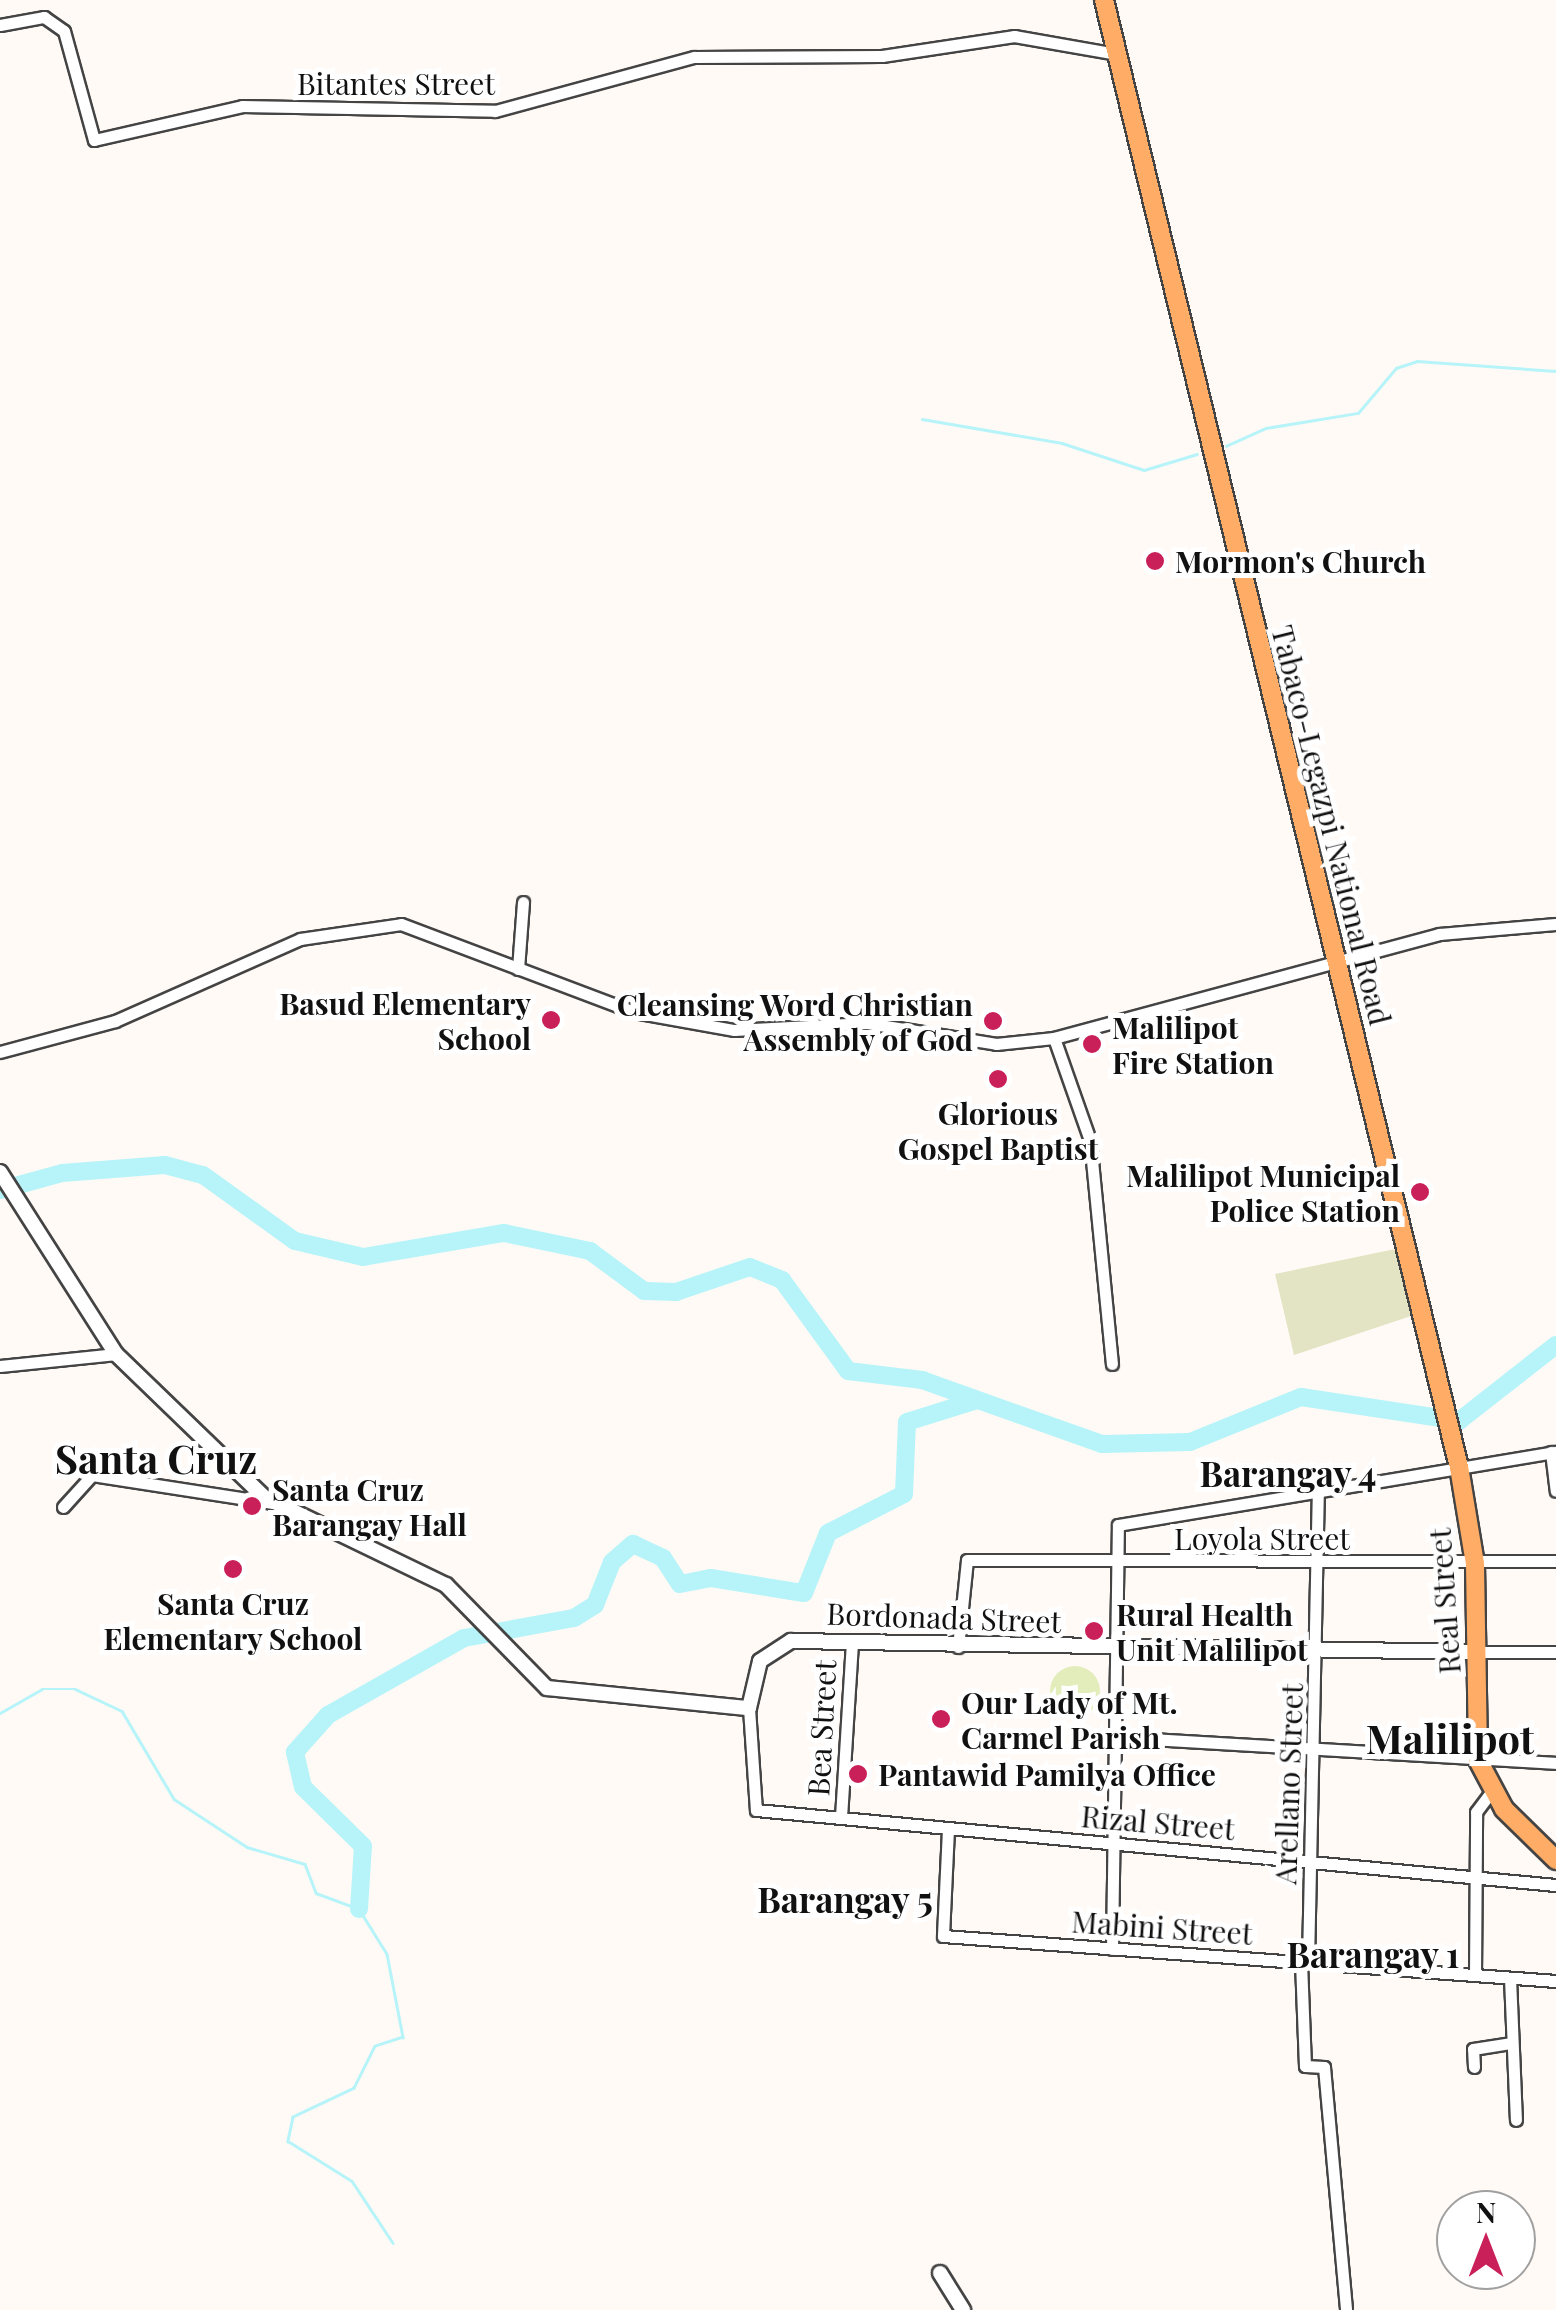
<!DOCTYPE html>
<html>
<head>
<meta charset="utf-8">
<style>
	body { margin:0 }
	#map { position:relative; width:1556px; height:2310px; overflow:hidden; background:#fffaf5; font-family:"Playfair Display",serif }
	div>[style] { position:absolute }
	.green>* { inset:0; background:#e3edbb }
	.round { border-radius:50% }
	.cemetery>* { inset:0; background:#e3e4c3 }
	.stream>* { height:2.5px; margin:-1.25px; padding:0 1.25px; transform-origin:1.25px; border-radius:1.25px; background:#b6f4f9 }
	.river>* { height:18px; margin:-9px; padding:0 9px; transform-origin:9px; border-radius:9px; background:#b6f4f9 }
	.roads { filter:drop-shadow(2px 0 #444) drop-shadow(-2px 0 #444) drop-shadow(0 2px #444) drop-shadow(0 -2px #444) }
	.minor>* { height:11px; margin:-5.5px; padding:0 5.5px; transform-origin:5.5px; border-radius:5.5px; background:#fff }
	.tertiary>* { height:14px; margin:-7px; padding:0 7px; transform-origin:7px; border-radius:7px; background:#fff }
	.primary>* { height:18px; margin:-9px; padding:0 9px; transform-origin:9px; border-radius:9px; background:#feac66 }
	.dots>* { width:28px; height:28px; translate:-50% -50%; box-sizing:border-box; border:5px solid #fff; border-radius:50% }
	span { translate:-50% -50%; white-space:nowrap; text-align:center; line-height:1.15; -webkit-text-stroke:10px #fff; paint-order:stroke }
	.street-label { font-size:30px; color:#111 }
	.poi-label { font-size:30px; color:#111; font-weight:700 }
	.left { translate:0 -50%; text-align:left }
	.right { translate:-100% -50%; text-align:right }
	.quarter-label { font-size:35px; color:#111; font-weight:700 }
	.district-label { font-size:40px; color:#111; font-weight:700 }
	.north { position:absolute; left:1436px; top:2190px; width:100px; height:100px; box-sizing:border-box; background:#fff; border:2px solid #a0a0a0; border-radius:50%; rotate:0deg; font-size:28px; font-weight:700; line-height:40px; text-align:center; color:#111 }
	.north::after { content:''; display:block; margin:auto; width:35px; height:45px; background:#c9205a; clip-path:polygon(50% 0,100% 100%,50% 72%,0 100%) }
</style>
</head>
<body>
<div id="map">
	<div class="green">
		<div class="round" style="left:1050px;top:1666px;width:50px;height:50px"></div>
	</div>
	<div class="cemetery">
		<div style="clip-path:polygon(1400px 1248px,1417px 1314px,1294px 1355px,1275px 1274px)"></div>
	</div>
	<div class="stream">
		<div style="left:922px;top:419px;width:142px;rotate:9.7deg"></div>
		<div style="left:1062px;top:443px;width:86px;rotate:18.2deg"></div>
		<div style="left:1144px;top:470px;width:55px;rotate:-16.8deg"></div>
		<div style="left:1226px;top:446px;width:44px;rotate:-24.2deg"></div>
		<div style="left:1266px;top:428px;width:93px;rotate:-9.3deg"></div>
		<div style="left:1358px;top:413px;width:59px;rotate:-49.8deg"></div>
		<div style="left:1396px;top:368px;width:22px;rotate:-18deg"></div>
		<div style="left:1417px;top:361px;width:139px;rotate:4.1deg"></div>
		<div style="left:0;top:1713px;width:48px;rotate:-29.7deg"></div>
		<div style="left:42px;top:1689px;width:33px"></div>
		<div style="left:75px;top:1689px;width:52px;rotate:25.1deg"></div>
		<div style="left:122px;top:1711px;width:102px;rotate:59.4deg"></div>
		<div style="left:174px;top:1799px;width:87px;rotate:33.3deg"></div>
		<div style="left:247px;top:1847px;width:60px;rotate:16.3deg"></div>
		<div style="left:305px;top:1864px;width:31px;rotate:69deg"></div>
		<div style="left:316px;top:1893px;width:46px;rotate:20.4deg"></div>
		<div style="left:359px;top:1909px;width:53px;rotate:58.1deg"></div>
		<div style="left:387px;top:1954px;width:85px;rotate:79.1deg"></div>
		<div style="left:403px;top:2037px;width:29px;rotate:162deg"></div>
		<div style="left:375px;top:2046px;width:47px;rotate:116.6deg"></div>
		<div style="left:354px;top:2088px;width:68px;rotate:154.6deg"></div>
		<div style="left:293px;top:2117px;width:25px;rotate:102deg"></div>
		<div style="left:288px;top:2141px;width:75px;rotate:32deg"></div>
		<div style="left:352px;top:2181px;width:74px;rotate:56.5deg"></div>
	</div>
	<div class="river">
		<div style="left:0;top:1190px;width:64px;rotate:-15.3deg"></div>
		<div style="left:62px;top:1173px;width:103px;rotate:-4.4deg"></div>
		<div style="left:165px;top:1165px;width:39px;rotate:15deg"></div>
		<div style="left:203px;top:1175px;width:113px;rotate:35.7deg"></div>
		<div style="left:295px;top:1241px;width:70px;rotate:13.2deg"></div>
		<div style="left:363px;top:1257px;width:143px;rotate:-9.7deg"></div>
		<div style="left:504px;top:1233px;width:88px;rotate:11.8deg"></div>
		<div style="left:590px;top:1251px;width:67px;rotate:36.5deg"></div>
		<div style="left:644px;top:1291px;width:32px;rotate:2deg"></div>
		<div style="left:676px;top:1292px;width:78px;rotate:-18.7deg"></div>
		<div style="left:750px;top:1267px;width:35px;rotate:22deg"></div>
		<div style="left:782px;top:1280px;width:112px;rotate:54deg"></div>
		<div style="left:848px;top:1371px;width:75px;rotate:6.9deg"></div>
		<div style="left:922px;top:1380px;width:191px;rotate:19.6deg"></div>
		<div style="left:1102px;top:1444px;width:88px;rotate:-1.3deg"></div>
		<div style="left:1190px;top:1442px;width:120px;rotate:-22.1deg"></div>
		<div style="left:1301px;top:1397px;width:160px;rotate:8.6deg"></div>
		<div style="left:1459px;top:1421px;width:123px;rotate:-38.1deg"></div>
		<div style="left:359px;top:1909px;width:63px;rotate:-86.4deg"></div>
		<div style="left:363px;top:1846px;width:84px;rotate:-135.5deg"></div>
		<div style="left:303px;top:1787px;width:36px;rotate:-103deg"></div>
		<div style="left:295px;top:1752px;width:50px;rotate:-48.3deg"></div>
		<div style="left:328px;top:1715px;width:156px;rotate:-29.5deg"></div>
		<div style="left:464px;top:1638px;width:112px;rotate:-10.3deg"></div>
		<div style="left:574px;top:1618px;width:25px;rotate:-32deg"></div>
		<div style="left:595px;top:1605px;width:46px;rotate:-68.4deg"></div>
		<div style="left:612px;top:1562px;width:28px;rotate:-41deg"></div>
		<div style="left:633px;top:1544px;width:33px;rotate:25deg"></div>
		<div style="left:663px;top:1558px;width:31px;rotate:57deg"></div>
		<div style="left:680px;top:1584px;width:32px;rotate:-11deg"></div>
		<div style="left:711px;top:1578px;width:94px;rotate:9.2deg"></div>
		<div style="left:804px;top:1593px;width:65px;rotate:-68.2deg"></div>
		<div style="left:828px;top:1533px;width:85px;rotate:-27.2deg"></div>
		<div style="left:904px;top:1494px;width:72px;rotate:-87.6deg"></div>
		<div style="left:907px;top:1422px;width:73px;rotate:-17.4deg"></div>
	</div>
	<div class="roads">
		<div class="minor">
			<div style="left:0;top:25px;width:45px;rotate:-10.3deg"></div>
			<div style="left:44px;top:17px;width:24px;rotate:35deg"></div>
			<div style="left:64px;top:31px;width:113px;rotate:74.6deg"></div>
			<div style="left:94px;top:140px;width:152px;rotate:-12.9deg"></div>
			<div style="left:242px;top:106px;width:253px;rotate:1.1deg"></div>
			<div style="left:495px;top:111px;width:206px;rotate:-15.2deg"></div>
			<div style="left:694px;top:57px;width:188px;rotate:-0.3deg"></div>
			<div style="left:882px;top:56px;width:134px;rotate:-8.6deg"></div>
			<div style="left:1014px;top:36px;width:105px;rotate:9.9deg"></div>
			<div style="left:518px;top:969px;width:67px;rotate:-85.7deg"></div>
			<div style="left:1054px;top:1038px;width:108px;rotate:70.6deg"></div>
			<div style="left:1090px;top:1140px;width:225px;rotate:84.4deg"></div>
			<div style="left:0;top:1052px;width:119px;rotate:-15.1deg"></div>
			<div style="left:115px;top:1021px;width:202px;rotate:-23.9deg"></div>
			<div style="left:300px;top:939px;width:102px;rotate:-8.4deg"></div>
			<div style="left:401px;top:924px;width:249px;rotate:20.7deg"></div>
			<div style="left:634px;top:1012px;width:102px;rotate:10.2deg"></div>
			<div style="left:734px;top:1030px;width:133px;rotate:-3deg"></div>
			<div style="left:867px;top:1023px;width:131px;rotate:9.2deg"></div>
			<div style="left:996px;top:1044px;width:58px;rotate:-5.9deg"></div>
			<div style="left:1054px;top:1038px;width:399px;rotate:-15.1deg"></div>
			<div style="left:1439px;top:934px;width:117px;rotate:-4.9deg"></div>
			<div style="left:0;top:1366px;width:117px;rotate:-5.9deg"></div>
			<div style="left:1551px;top:1452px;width:39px;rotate:83deg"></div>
			<div style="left:63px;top:1507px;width:43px;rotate:-47.8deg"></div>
			<div style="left:92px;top:1475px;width:183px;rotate:8.8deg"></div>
			<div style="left:958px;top:1647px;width:87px;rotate:-84.1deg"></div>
			<div style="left:967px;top:1560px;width:589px;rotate:0.1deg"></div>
			<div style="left:1477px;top:1652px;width:79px"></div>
			<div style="left:749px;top:1708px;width:102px;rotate:86.1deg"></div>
			<div style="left:756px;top:1810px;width:804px;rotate:5.36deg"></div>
			<div style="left:1118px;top:1737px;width:439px;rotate:3.4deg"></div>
			<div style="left:841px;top:1817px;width:176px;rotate:-86.4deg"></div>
			<div style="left:948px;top:1829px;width:107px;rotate:92.7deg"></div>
			<div style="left:943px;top:1936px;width:615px;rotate:4.2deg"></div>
			<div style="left:1112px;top:1949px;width:424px;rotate:-89.2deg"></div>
			<div style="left:1118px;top:1525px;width:444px;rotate:-9.5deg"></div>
			<div style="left:1301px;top:1962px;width:104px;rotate:87.8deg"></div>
			<div style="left:1305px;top:2066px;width:19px;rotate:3deg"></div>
			<div style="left:1324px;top:2067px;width:244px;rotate:84.8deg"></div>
			<div style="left:1308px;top:1962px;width:474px;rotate:-88.8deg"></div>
			<div style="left:1475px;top:1975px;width:163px;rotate:-89.6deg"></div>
			<div style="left:1476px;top:1812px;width:25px;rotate:-53deg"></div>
			<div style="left:1510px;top:1978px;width:142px;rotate:87.6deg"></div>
			<div style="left:1474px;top:2067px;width:18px;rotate:-93deg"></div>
			<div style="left:1473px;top:2049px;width:36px;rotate:-9deg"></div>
		</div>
		<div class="tertiary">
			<div style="left:0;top:1172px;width:216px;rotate:57.5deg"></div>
			<div style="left:116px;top:1354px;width:206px;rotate:44deg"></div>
			<div style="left:264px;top:1497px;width:202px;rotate:25.8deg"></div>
			<div style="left:446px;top:1585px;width:144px;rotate:45.6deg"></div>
			<div style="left:547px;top:1688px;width:203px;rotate:5.7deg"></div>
			<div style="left:749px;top:1708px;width:48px;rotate:-76.8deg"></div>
			<div style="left:760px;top:1661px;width:37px;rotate:-33deg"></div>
			<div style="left:791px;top:1641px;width:686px;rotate:0.92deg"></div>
			<div style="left:940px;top:2273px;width:44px;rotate:58.1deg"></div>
		</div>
		<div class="primary">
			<div style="left:1104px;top:0;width:1509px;rotate:76.4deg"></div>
			<div style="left:1459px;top:1467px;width:98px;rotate:80.6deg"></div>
			<div style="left:1475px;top:1564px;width:196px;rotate:89.1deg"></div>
			<div style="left:1478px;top:1760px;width:55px;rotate:62deg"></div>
			<div style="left:1504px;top:1809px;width:73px;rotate:44.4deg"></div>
		</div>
	</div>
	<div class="dots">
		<div style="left:1155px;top:561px;background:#c9205a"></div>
		<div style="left:551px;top:1020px;background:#c9205a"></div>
		<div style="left:993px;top:1021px;background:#c9205a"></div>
		<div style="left:1092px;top:1044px;background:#c9205a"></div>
		<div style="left:998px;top:1079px;background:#c9205a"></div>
		<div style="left:1420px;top:1192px;background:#c9205a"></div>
		<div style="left:252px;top:1506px;background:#c9205a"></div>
		<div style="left:233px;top:1569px;background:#c9205a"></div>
		<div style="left:1094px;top:1631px;background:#c9205a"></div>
		<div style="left:941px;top:1719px;background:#c9205a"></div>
		<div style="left:858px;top:1774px;background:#c9205a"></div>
	</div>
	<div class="street-label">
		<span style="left:396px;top:83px">Bitantes Street</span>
		<span style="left:1332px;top:825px;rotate:76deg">Tabaco-Legazpi National Road</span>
		<span style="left:1262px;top:1538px">Loyola Street</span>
		<span style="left:1444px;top:1601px;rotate:-94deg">Real Street</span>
		<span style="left:944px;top:1617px;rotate:2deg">Bordonada Street</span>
		<span style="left:821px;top:1728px;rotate:-87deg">Bea Street</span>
		<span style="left:1288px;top:1784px;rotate:-88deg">Arellano Street</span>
		<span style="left:1158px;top:1822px;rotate:5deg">Rizal Street</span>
		<span style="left:1162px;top:1927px;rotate:4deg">Mabini Street</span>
	</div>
	<div class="poi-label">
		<span class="left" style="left:1175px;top:561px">Mormon's Church</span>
		<span class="right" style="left:531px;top:1020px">Basud Elementary<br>School</span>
		<span class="right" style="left:973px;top:1021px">Cleansing Word Christian<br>Assembly of God</span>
		<span class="left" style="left:1112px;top:1044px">Malilipot<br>Fire Station</span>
		<span style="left:998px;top:1130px">Glorious<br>Gospel Baptist</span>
		<span class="right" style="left:1400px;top:1192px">Malilipot Municipal<br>Police Station</span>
		<span class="left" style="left:272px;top:1506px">Santa Cruz<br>Barangay Hall</span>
		<span style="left:233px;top:1620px">Santa Cruz<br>Elementary School</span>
		<span class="left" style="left:1116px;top:1631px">Rural Health<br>Unit Malilipot</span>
		<span class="left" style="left:961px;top:1719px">Our Lady of Mt.<br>Carmel Parish</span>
		<span class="left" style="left:878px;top:1774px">Pantawid Pamilya Office</span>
	</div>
	<div class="quarter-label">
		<span style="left:1288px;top:1473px">Barangay 4</span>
		<span style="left:845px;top:1899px">Barangay 5</span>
		<span style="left:1373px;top:1954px">Barangay 1</span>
	</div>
	<div class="district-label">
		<span style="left:156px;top:1458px">Santa Cruz</span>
		<span style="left:1450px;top:1738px">Malilipot</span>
	</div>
	<div class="north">N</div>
</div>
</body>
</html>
